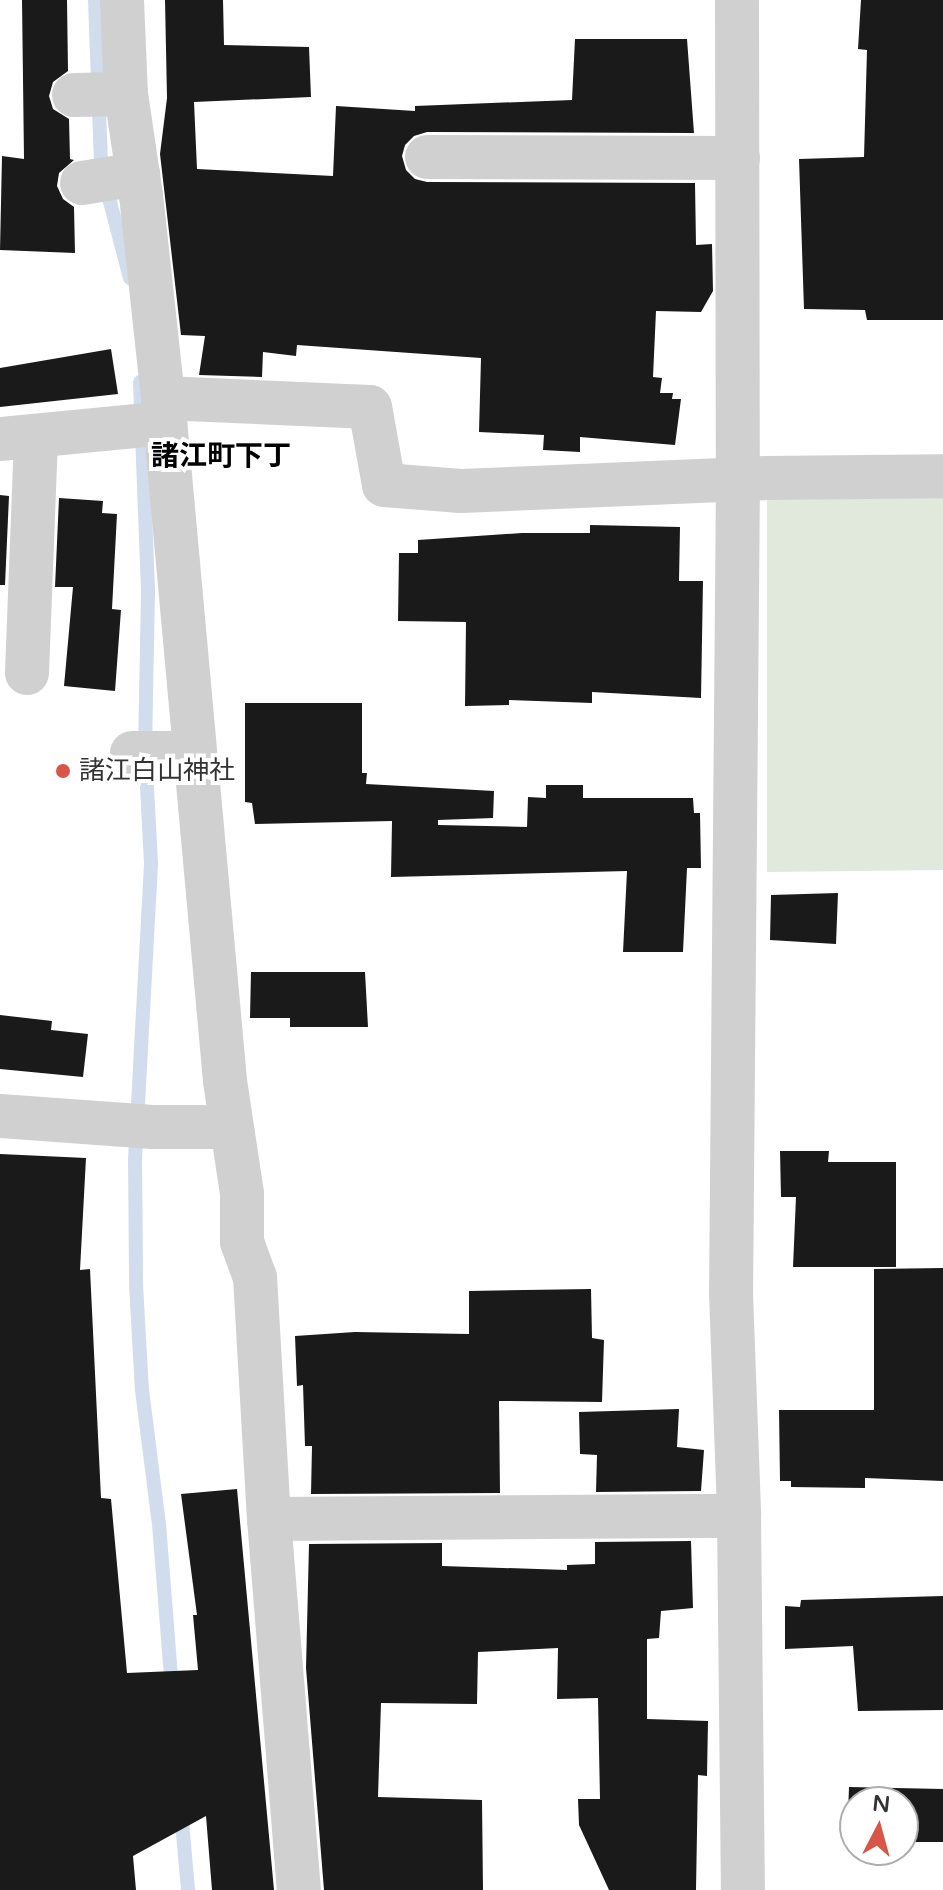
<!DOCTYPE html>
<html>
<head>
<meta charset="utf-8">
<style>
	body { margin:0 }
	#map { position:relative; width:943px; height:1890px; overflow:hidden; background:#fff; font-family:"Varela Round","Noto Sans JP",sans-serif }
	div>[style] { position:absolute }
	.green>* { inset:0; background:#e1e9dd }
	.stream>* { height:14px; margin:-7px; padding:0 7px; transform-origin:7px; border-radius:7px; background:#d1ddec }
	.building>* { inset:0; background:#1a1a1a }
	.minor>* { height:44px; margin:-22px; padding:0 22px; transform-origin:22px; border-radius:22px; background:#d0d0d0 }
	.dots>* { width:22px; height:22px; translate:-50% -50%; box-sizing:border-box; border:4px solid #fff; border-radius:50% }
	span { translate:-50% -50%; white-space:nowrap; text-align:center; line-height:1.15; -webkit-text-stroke:8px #fff; paint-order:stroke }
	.poi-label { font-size:26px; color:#333 }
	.left { translate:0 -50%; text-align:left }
	.neighbourhood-label { font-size:28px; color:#000; font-weight:700 }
	.north { position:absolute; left:839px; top:1786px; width:80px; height:80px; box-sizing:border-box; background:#fff; border:2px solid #adadad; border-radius:50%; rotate:6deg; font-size:22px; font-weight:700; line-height:32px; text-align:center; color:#333 }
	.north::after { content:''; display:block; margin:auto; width:28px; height:36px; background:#d85547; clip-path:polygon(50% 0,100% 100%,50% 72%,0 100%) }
</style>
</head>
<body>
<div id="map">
	<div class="green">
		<div style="clip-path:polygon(943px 495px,943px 870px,767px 872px,767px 498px)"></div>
	</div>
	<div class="stream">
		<div style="left:95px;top:0;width:167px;rotate:87.9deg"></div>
		<div style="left:101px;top:167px;width:115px;rotate:75.4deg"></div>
		<div style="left:140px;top:382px;width:211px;rotate:87.8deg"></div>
		<div style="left:148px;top:593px;width:156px;rotate:91.1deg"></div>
		<div style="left:145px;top:749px;width:115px;rotate:87deg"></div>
		<div style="left:151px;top:864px;width:295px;rotate:93.1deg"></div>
		<div style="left:135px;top:1159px;width:125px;rotate:89.5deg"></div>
		<div style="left:136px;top:1284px;width:106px;rotate:86.8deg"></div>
		<div style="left:142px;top:1390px;width:135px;rotate:82.8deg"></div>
		<div style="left:159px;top:1524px;width:167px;rotate:85.5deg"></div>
		<div style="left:181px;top:1811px;width:79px;rotate:84.9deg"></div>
	</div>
	<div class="building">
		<div style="clip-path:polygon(22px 0,67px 0,68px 71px,53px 82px,49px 96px,53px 109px,69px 119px,70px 159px,74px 160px,59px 173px,57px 186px,63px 199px,74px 207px,75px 253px,0 250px,2px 156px,24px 159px)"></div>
		<div style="clip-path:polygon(165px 0,223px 0,224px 45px,309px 47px,311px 97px,194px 102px,197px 169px,333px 176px,336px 106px,415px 111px,415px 106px,572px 100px,575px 39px,687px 39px,694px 133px,427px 132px,414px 136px,405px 145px,402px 156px,406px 170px,415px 179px,427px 182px,695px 183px,696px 245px,712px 244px,713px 291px,701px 312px,656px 311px,653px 377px,662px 378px,660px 393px,673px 393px,672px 399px,681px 399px,675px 445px,580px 437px,580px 452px,543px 450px,544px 435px,479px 432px,481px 358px,297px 345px,296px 356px,263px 352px,262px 377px,199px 375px,205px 336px,181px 335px,160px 154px,167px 98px)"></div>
		<div style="clip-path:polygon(861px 0,943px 0,943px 320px,867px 320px,865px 310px,804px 309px,799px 159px,864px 157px,867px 50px,858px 49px)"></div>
		<div style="clip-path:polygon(111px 349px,118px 394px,0 407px,0 368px)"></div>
		<div style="clip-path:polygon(0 495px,9px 496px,5px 585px,0 585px)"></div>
		<div style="clip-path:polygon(59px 498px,103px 501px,102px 513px,117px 514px,112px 609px,121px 610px,115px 691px,64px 686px,73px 587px,55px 587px)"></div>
		<div style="clip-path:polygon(590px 525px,680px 527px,679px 581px,703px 581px,701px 698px,592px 692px,592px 703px,509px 700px,509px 705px,465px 706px,466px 622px,398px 621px,399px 553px,418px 553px,418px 540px,522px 533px,590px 533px)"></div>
		<div style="clip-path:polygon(245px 703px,362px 703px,362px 773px,367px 773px,366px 784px,494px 791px,493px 818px,438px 820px,438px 825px,527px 827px,528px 797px,546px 798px,546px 785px,583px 785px,583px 798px,693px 798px,694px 813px,700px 813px,701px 868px,687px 868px,683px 952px,623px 952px,627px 871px,391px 877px,392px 821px,255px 824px,252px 803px,245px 802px)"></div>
		<div style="clip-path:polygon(838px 893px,836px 944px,770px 940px,771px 895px)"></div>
		<div style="clip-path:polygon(251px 972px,365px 972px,368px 1027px,290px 1027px,290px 1018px,250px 1018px)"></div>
		<div style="clip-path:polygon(0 1015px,52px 1021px,51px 1030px,88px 1034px,83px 1077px,0 1069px)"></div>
		<div style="clip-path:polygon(780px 1151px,829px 1151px,828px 1162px,896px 1162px,896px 1267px,793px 1267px,796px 1197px,781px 1197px)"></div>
		<div style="clip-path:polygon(0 1154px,86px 1158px,80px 1270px,90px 1269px,101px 1498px,111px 1499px,127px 1673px,198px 1670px,193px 1615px,197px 1615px,181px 1494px,237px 1489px,274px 1890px,212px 1890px,206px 1816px,133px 1856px,136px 1890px,0 1890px)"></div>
		<div style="clip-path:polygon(943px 1268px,943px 1481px,865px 1478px,865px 1488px,791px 1487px,791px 1481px,780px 1481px,779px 1410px,874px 1410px,874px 1269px)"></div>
		<div style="clip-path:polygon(591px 1289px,592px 1338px,604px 1340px,602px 1402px,499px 1401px,500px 1493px,311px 1494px,312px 1446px,305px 1446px,303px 1385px,297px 1386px,295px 1336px,355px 1332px,469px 1334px,469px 1291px)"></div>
		<div style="clip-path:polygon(679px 1409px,677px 1447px,704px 1450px,701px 1491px,596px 1492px,597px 1455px,580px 1454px,579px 1412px)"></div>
		<div style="clip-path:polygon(691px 1541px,693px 1608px,661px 1611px,659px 1638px,647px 1639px,647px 1719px,708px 1721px,707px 1776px,698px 1775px,696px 1890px,609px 1890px,579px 1825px,578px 1799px,600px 1799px,598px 1698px,557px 1699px,558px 1648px,478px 1652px,477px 1704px,381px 1703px,378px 1797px,482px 1800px,483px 1890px,324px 1890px,306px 1668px,309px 1544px,442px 1543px,442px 1566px,567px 1570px,567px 1565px,595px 1564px,595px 1542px)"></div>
		<div style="clip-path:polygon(943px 1596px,943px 1710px,858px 1711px,853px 1646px,785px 1649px,785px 1606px,800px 1607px,801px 1600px)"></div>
		<div style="clip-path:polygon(849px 1787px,943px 1789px,943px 1842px,903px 1842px,903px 1802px,855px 1802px,855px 1842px,847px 1841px)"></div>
	</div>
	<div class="minor">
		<div style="left:122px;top:0;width:94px;rotate:87.6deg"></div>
		<div style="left:126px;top:94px;width:102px;rotate:81.6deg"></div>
		<div style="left:141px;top:195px;width:204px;rotate:83.8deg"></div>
		<div style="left:163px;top:398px;width:686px;rotate:84.81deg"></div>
		<div style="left:225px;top:1081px;width:114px;rotate:81.4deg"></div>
		<div style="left:242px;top:1194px;width:48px;rotate:90deg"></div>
		<div style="left:242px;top:1242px;width:37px;rotate:70deg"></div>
		<div style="left:255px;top:1277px;width:242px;rotate:86.7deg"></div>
		<div style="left:269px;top:1519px;width:372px;rotate:85.4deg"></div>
		<div style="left:737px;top:0;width:480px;rotate:89.9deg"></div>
		<div style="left:738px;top:480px;width:813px;rotate:90.49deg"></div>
		<div style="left:731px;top:1293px;width:223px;rotate:87.9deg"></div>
		<div style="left:739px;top:1516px;width:374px;rotate:89.4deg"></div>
		<div style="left:74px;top:95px;width:52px;rotate:-1.1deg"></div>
		<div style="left:427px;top:157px;width:311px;rotate:0.2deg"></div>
		<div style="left:82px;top:183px;width:57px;rotate:-9.1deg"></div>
		<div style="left:163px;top:398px;width:207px;rotate:2.5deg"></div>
		<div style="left:370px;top:407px;width:79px;rotate:79.8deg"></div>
		<div style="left:384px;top:485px;width:77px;rotate:4.5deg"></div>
		<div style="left:461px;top:491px;width:304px;rotate:-2.4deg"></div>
		<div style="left:765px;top:478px;width:178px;rotate:-0.6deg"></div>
		<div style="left:0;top:439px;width:166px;rotate:-5.5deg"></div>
		<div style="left:27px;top:673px;width:237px;rotate:-87.8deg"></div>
		<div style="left:132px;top:753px;width:61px"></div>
		<div style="left:0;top:1116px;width:153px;rotate:4.1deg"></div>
		<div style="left:153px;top:1127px;width:78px"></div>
		<div style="left:269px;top:1519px;width:470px;rotate:-0.4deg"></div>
	</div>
	<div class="dots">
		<div style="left:63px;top:771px;background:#d85547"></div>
	</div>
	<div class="poi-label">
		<span class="left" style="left:79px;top:771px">諸江白山神社</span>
	</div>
	<div class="neighbourhood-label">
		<span style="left:221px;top:456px">諸江町下丁</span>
	</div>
	<div class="north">N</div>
</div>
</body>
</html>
